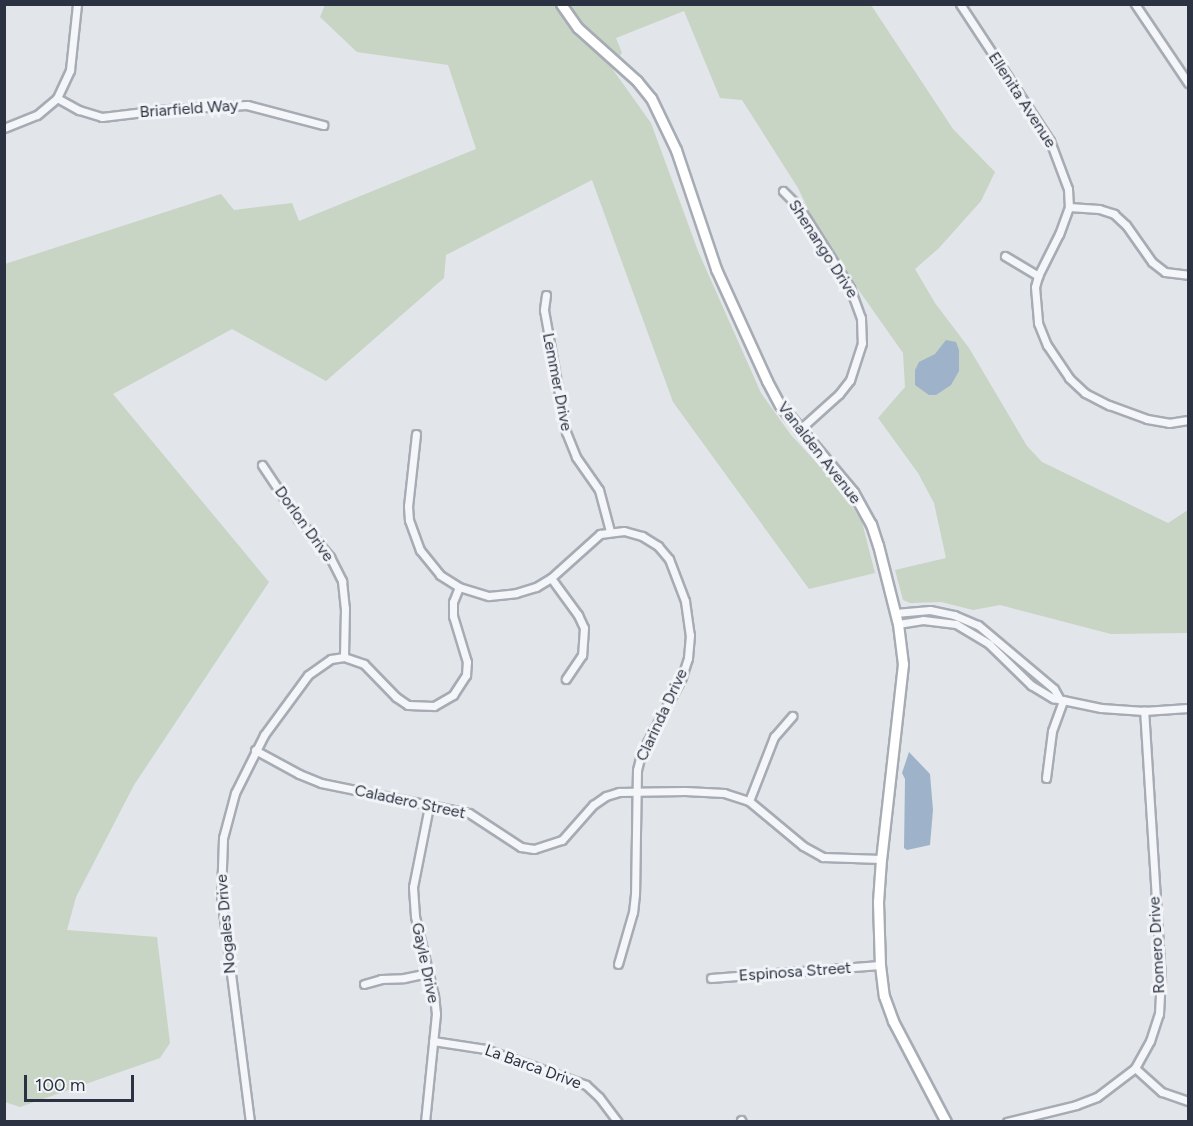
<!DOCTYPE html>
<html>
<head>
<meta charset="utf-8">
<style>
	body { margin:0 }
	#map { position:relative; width:1193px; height:1126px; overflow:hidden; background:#e2e5ea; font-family:Figtree,sans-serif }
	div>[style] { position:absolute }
	.green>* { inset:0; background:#c8d4c4 }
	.water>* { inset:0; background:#9eb3c9 }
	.roads { filter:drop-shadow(2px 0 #a7acb4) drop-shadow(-2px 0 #a7acb4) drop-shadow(0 2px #a7acb4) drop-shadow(0 -2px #a7acb4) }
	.minor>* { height:7px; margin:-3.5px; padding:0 3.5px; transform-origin:3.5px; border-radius:3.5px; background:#f5f6f9 }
	.secondary>* { height:9px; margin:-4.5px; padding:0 4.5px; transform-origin:4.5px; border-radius:4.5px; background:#fff }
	span { translate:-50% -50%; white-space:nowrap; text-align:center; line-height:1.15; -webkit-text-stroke:6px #f2f4f8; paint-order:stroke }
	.street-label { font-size:16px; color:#2b3342 }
	.frame { position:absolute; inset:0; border:6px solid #2b3342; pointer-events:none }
	.scale { position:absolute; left:24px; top:1075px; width:110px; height:27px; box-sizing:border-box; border:3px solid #2b3342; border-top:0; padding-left:8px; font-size:18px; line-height:21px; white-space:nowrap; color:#2b3342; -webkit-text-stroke:4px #f2f4f8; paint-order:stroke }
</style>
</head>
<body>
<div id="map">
	<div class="green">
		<div style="clip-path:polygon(325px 5px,871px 5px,953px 129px,995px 172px,981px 201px,939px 248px,915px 269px,935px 303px,969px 348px,1027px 446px,1042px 462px,1168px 523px,1188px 510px,1188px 633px,1111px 634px,1000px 605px,973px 610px,941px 602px,910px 603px,903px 600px,895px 570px,946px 558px,934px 503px,918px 473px,878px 418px,905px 387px,903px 353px,822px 238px,798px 188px,742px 100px,720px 98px,684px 11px,616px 38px,622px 53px,611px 67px,651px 123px,698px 251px,761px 393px,791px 435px,841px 489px,862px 522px,875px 573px,809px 589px,673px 402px,592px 180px,446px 255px,444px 278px,326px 381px,232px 329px,113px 394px,269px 582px,134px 785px,76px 897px,67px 930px,157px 937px,170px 1043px,160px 1058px,20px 1107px,5px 1102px,5px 264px,221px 194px,234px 210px,292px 203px,299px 221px,476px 149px,448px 65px,357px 52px,320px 17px)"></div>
	</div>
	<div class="water">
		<div style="clip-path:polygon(946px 340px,956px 342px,959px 350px,959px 371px,951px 385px,936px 395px,929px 395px,915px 385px,915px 370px,919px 362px,935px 354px)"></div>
		<div style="clip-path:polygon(909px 752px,930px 774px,933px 810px,930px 845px,907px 850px,904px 848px,905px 779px,902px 773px)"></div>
	</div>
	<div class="roads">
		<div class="minor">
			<div style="left:960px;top:4px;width:164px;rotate:56.7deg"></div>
			<div style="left:1050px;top:141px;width:51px;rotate:69.4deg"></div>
			<div style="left:1068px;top:189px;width:18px;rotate:87deg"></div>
			<div style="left:1069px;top:207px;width:29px;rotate:110deg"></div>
			<div style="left:1059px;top:234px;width:47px;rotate:116.6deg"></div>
			<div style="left:1038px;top:276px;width:11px;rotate:105deg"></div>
			<div style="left:1035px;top:287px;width:36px;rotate:85deg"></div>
			<div style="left:1038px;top:323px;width:24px;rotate:68deg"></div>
			<div style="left:1047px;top:345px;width:40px;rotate:56deg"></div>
			<div style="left:1069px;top:378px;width:22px;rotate:43deg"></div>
			<div style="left:1085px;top:393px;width:27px;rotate:27deg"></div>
			<div style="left:1109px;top:405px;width:40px;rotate:20.2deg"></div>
			<div style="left:1147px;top:419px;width:22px;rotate:10deg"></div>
			<div style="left:1169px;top:423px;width:19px;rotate:-9deg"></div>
			<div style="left:1135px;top:4px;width:95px;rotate:56.1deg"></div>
			<div style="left:57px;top:98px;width:25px;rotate:29deg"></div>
			<div style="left:79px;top:110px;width:24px;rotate:17deg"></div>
			<div style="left:102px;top:117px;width:67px;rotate:-6.8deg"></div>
			<div style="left:169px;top:109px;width:78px;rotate:-2.9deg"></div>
			<div style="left:247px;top:105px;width:79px;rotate:14.7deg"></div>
			<div style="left:4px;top:128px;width:35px;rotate:-22deg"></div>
			<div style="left:37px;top:115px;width:26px;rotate:-40deg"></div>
			<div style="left:57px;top:98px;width:31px;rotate:-65deg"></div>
			<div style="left:70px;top:70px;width:66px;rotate:-83.9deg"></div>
			<div style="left:783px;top:191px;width:23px;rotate:45deg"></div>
			<div style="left:799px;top:207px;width:96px;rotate:57.8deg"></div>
			<div style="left:850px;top:288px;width:32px;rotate:70deg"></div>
			<div style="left:861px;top:318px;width:25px;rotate:88deg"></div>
			<div style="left:862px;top:343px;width:39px;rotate:108deg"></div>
			<div style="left:850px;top:380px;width:18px;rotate:128deg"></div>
			<div style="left:839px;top:394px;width:54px;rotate:138deg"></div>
			<div style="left:1069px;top:207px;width:30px;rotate:4deg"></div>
			<div style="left:1099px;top:209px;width:16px;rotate:18deg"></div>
			<div style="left:1114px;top:214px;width:16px;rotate:43deg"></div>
			<div style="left:1126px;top:225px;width:45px;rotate:54.9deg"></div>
			<div style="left:1152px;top:262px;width:16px;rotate:38deg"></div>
			<div style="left:1165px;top:272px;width:23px;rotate:7deg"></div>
			<div style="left:1005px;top:256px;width:39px;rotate:31deg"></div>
			<div style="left:546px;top:295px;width:15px;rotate:98deg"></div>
			<div style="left:544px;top:310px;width:124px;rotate:79.8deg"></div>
			<div style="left:566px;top:432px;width:27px;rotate:68deg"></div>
			<div style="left:576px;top:457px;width:40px;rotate:55.1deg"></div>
			<div style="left:599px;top:490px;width:42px;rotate:75deg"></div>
			<div style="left:416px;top:434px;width:72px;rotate:96.3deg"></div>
			<div style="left:408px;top:506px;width:14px;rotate:86deg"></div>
			<div style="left:409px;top:520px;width:32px;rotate:70deg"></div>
			<div style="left:420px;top:550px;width:32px;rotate:51deg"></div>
			<div style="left:440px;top:575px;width:22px;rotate:32deg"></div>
			<div style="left:459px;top:587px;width:31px;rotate:17deg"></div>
			<div style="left:489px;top:596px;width:27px;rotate:-6deg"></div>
			<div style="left:516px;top:593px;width:21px;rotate:-17deg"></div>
			<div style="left:536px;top:587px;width:17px;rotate:-31deg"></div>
			<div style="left:551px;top:578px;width:66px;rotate:-41.9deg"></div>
			<div style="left:600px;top:534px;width:24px;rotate:-7deg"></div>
			<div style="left:624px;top:531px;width:19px;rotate:16deg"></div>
			<div style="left:642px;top:536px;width:19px;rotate:32deg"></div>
			<div style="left:658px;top:546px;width:17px;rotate:50deg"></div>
			<div style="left:669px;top:559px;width:45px;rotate:69.1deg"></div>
			<div style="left:685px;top:601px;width:34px;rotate:82deg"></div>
			<div style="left:690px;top:635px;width:23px;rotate:95deg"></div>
			<div style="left:688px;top:658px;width:20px;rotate:108deg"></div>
			<div style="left:682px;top:677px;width:87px;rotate:118deg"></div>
			<div style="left:641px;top:754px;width:16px;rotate:104deg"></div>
			<div style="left:637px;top:770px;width:124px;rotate:90.9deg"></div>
			<div style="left:635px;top:894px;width:18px;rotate:96deg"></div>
			<div style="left:633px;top:912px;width:54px;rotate:106.1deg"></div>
			<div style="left:262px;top:465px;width:65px;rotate:56.3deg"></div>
			<div style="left:298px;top:519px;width:50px;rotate:49.9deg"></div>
			<div style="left:330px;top:557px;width:27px;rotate:63deg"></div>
			<div style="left:342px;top:581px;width:27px;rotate:84deg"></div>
			<div style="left:345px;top:608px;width:49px;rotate:91.2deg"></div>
			<div style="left:551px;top:578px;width:46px;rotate:53.9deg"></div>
			<div style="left:578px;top:615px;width:14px;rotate:65deg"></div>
			<div style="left:584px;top:628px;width:27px;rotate:94deg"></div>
			<div style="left:582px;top:655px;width:29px;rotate:124deg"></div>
			<div style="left:895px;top:613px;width:35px;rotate:-5deg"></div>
			<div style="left:930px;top:610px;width:25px;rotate:12deg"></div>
			<div style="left:954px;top:615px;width:26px;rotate:23deg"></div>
			<div style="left:978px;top:625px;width:99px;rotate:40.1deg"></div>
			<div style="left:1054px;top:689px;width:10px;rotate:61deg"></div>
			<div style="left:898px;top:624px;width:25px;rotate:-9deg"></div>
			<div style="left:923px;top:620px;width:33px;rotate:7deg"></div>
			<div style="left:956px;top:624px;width:39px;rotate:31deg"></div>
			<div style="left:989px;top:644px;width:59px;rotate:44.3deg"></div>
			<div style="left:1031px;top:685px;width:26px;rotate:31deg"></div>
			<div style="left:1053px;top:698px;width:49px;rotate:11.8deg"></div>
			<div style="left:1101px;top:708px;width:43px;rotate:4deg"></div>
			<div style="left:1144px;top:711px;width:44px;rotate:-3.9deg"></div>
			<div style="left:255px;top:750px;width:50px;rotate:28.6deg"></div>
			<div style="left:299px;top:774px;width:24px;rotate:22deg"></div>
			<div style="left:321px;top:783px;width:151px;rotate:11.5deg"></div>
			<div style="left:469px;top:813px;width:62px;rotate:33.2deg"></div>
			<div style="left:521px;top:847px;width:13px;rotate:9deg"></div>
			<div style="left:534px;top:849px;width:29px;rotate:-18deg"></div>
			<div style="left:562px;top:840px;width:47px;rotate:-48.5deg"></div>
			<div style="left:593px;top:805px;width:16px;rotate:-35deg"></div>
			<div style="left:606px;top:796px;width:14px;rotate:-17deg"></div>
			<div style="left:619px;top:792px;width:66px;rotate:-0.9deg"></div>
			<div style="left:685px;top:791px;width:39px;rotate:3deg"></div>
			<div style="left:724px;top:793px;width:26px;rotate:18deg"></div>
			<div style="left:749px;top:801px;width:70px;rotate:39.8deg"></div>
			<div style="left:803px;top:846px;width:23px;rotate:29deg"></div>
			<div style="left:823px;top:857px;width:58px;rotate:2deg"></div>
			<div style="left:1046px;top:778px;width:47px;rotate:-82.7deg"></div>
			<div style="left:1052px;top:731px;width:33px;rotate:-70deg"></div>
			<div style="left:749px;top:801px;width:69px;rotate:-68.7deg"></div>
			<div style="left:774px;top:737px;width:28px;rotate:-49deg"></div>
			<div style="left:711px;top:978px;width:169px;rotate:-4.4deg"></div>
			<div style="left:364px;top:984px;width:18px;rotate:-16deg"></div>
			<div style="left:381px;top:979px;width:23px;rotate:-2deg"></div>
			<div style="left:404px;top:978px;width:25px;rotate:-12deg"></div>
			<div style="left:433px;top:1041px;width:53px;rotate:8.7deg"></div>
			<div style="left:485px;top:1049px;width:107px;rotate:19.6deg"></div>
			<div style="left:586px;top:1085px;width:18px;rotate:43deg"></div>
			<div style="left:599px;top:1097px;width:31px;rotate:53deg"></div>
			<div style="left:1135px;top:1068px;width:36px;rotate:42deg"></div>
			<div style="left:1162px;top:1092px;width:28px;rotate:19deg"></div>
			<div style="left:741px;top:1120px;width:2px;rotate:63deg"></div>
			<div style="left:250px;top:1122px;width:228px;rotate:-97.3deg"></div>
			<div style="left:221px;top:896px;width:58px;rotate:-88deg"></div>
			<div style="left:223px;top:838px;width:47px;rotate:-75.1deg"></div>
			<div style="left:235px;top:793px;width:65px;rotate:-63.4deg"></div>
			<div style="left:264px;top:735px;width:74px;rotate:-53.7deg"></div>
			<div style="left:308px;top:675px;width:28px;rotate:-35deg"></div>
			<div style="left:331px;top:659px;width:13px;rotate:-9deg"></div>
			<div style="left:344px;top:657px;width:21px;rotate:19deg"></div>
			<div style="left:364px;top:664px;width:46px;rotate:45.9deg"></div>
			<div style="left:396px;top:697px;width:14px;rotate:34deg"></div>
			<div style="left:408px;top:705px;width:26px;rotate:2deg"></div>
			<div style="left:434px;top:706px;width:22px;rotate:-30deg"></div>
			<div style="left:453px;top:695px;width:24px;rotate:-57deg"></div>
			<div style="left:466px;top:675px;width:13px;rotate:-86deg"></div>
			<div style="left:467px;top:662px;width:48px;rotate:-106.9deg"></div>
			<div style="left:453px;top:616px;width:14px;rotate:-90deg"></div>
			<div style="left:453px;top:602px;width:16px;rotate:-68deg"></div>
			<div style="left:425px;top:1122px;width:109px;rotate:-84.2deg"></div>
			<div style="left:436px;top:1014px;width:18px;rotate:-96deg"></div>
			<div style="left:434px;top:996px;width:82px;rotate:-103.4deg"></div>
			<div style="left:415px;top:916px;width:29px;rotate:-94deg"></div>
			<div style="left:413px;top:887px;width:83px;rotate:-78.8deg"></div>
			<div style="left:1007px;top:1122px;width:71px;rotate:-13.8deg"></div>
			<div style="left:1076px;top:1105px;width:22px;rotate:-21deg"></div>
			<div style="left:1097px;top:1097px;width:48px;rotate:-37.3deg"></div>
			<div style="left:1135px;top:1068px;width:31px;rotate:-61deg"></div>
			<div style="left:1150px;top:1041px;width:28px;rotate:-72deg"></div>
			<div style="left:1159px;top:1014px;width:35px;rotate:-87deg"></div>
			<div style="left:1161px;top:979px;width:269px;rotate:-93.6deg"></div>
		</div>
		<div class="secondary">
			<div style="left:561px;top:4px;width:29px;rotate:55deg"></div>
			<div style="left:578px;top:28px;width:79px;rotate:41.9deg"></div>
			<div style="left:637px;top:81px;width:22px;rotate:51deg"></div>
			<div style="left:651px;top:98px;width:58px;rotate:64.3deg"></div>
			<div style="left:676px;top:150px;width:126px;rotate:71.4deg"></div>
			<div style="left:716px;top:269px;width:123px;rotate:65.5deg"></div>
			<div style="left:767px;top:381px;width:27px;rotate:62deg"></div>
			<div style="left:780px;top:405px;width:114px;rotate:50deg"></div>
			<div style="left:853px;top:492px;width:37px;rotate:61deg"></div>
			<div style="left:871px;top:524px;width:22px;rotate:72deg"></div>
			<div style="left:878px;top:545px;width:81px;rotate:75.8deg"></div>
			<div style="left:898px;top:624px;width:40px;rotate:82.9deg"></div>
			<div style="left:903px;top:664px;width:196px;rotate:96.4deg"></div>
			<div style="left:881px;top:859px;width:43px;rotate:94deg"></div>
			<div style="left:878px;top:902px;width:63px;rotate:88.2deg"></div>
			<div style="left:880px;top:965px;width:31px;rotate:83deg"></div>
			<div style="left:884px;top:996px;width:27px;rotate:70deg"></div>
			<div style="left:893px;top:1021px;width:114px;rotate:62.3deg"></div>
		</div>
	</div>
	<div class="street-label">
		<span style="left:1022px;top:100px;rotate:57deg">Ellenita Avenue</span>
		<span style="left:189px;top:109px;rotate:-4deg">Briarfield Way</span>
		<span style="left:823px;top:249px;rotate:57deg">Shenango Drive</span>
		<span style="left:557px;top:382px;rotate:79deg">Lemmer Drive</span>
		<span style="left:819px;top:453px;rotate:52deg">Vanalden Avenue</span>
		<span style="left:304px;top:524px;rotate:54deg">Dorlon Drive</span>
		<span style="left:662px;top:715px;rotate:-65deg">Clarinda Drive</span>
		<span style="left:410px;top:802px;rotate:12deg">Caladero Street</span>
		<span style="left:226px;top:924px;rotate:-95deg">Nogales Drive</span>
		<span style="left:1157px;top:945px;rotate:-93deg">Romero Drive</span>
		<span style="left:425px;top:963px;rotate:78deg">Gayle Drive</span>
		<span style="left:795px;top:972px;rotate:-4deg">Espinosa Street</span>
		<span style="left:533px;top:1067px;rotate:20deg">La Barca Drive</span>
	</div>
	<div class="frame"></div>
	<div class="scale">100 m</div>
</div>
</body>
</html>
